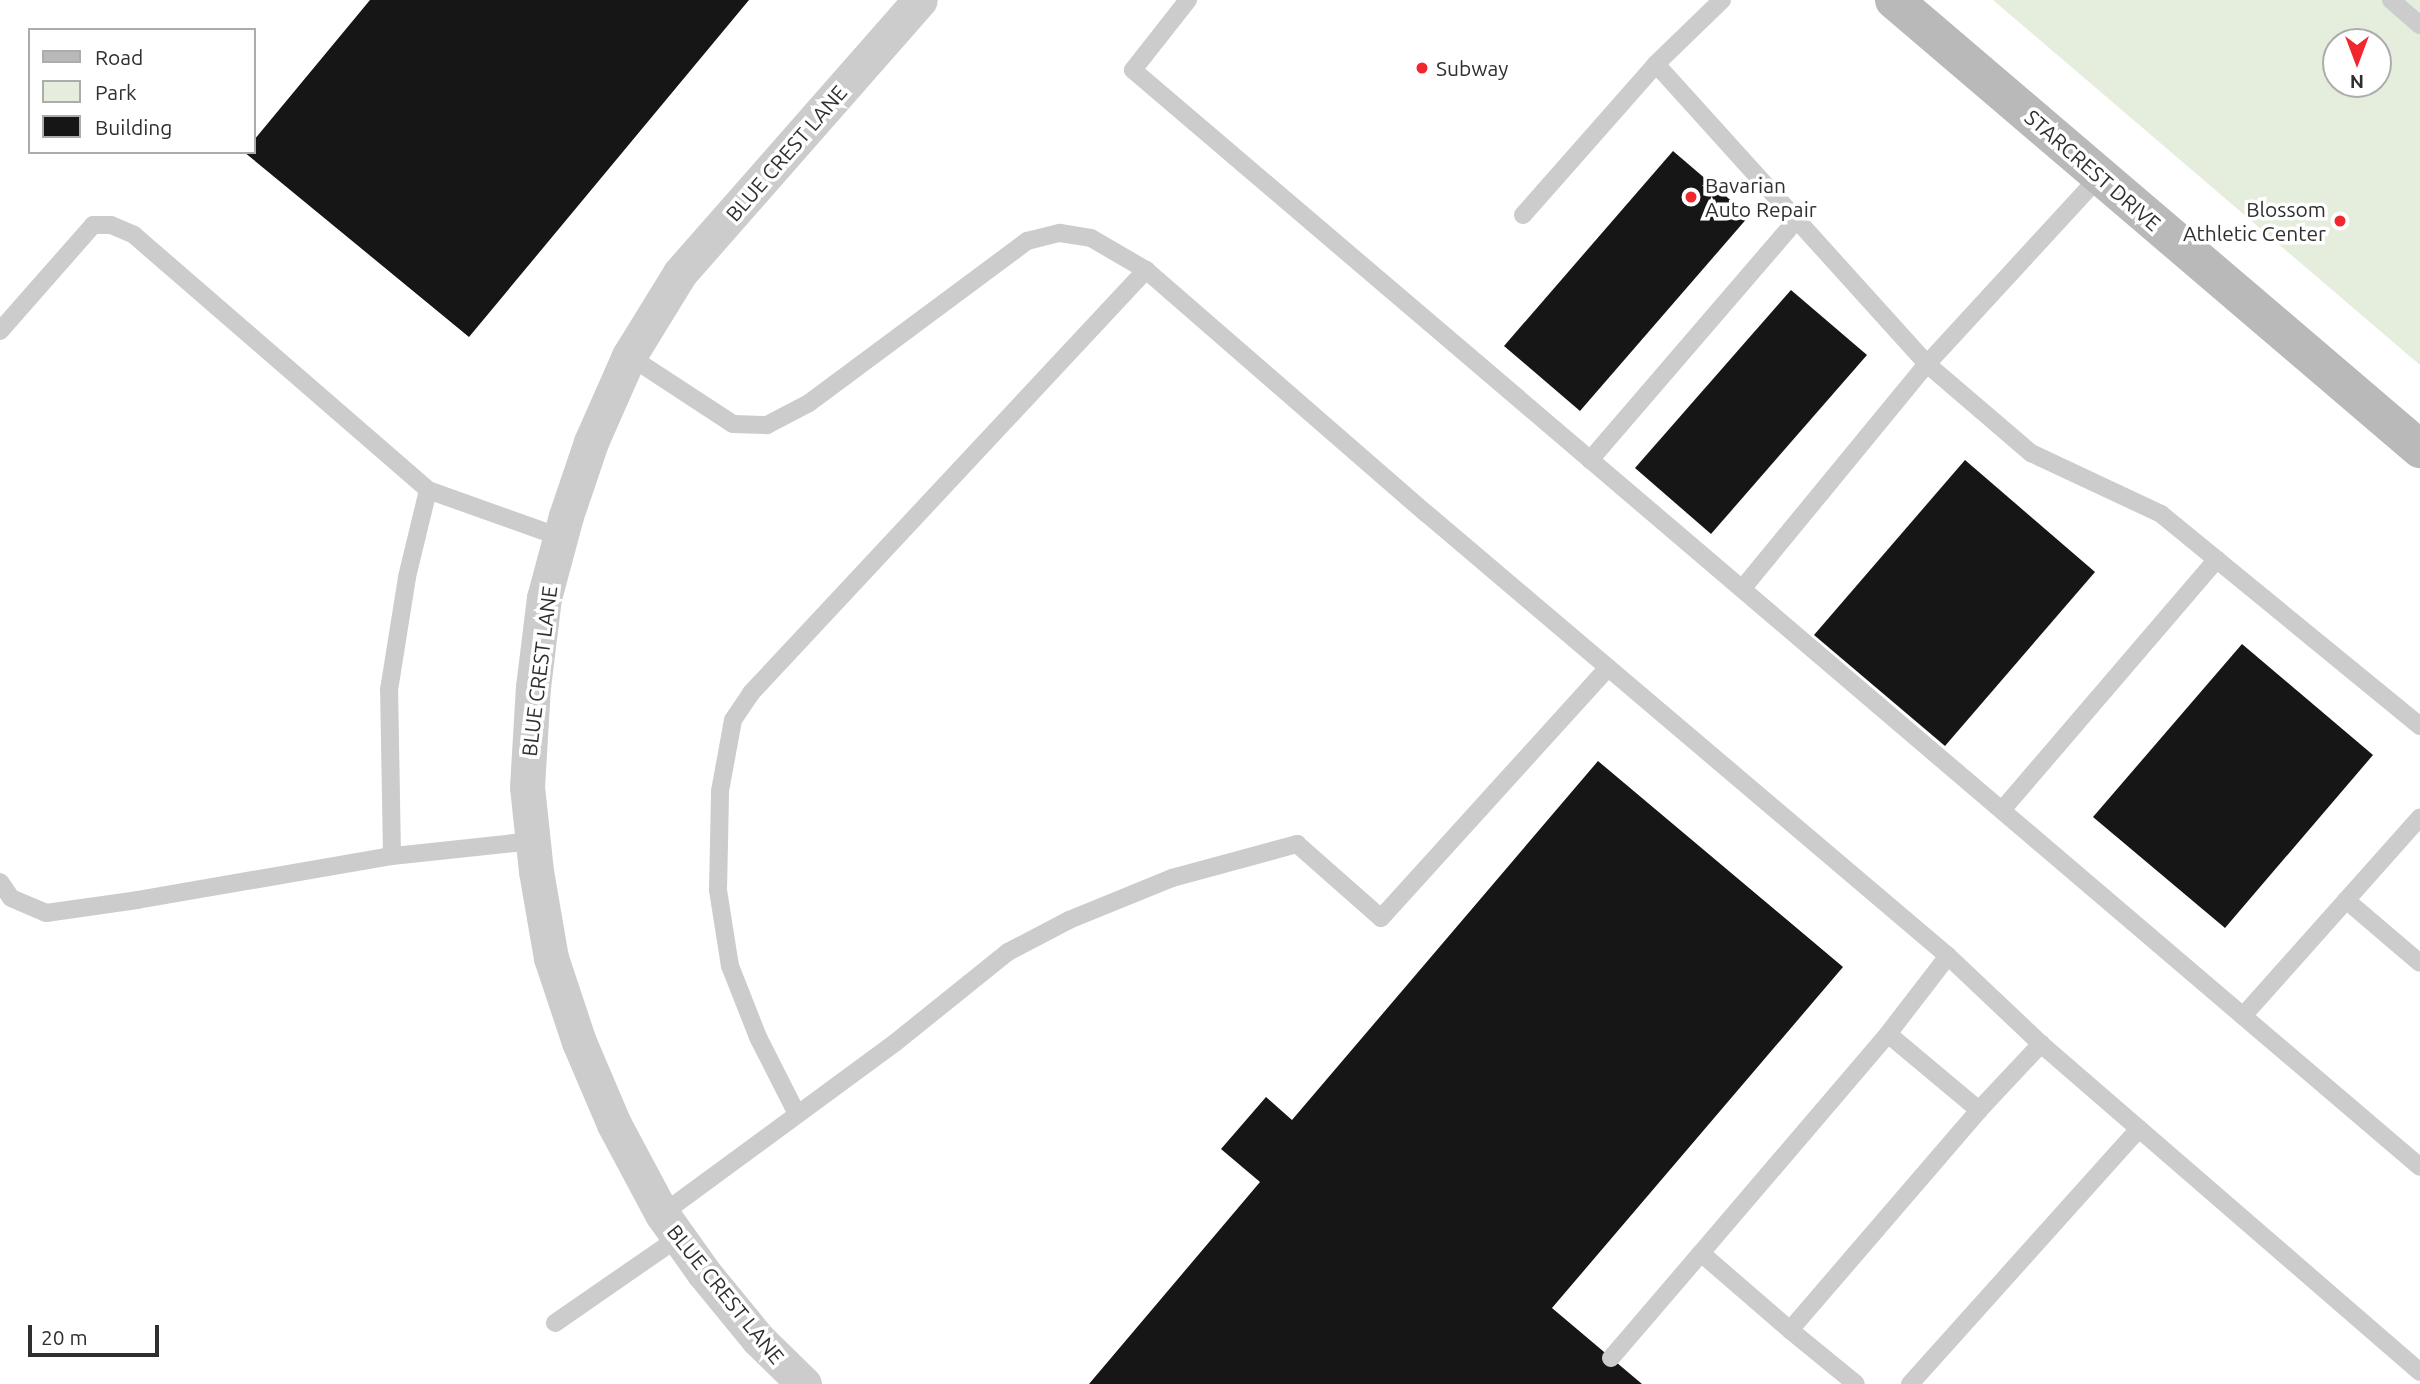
<!DOCTYPE html>
<html>
<head>
<meta charset="utf-8">
<style>
	body { margin:0 }
	#map { position:relative; width:2420px; height:1384px; overflow:hidden; background:#fff; font-family:Ubuntu,sans-serif }
	div>[style] { position:absolute }
	.green>* { inset:0; background:#e5eddc }
	.building>* { inset:0; background:#161616 }
	.service>* { height:18px; margin:-9px; padding:0 9px; transform-origin:9px; border-radius:9px; background:#ccc }
	.minor>* { height:35px; margin:-17.5px; padding:0 17.5px; transform-origin:17.5px; border-radius:17.5px; background:#ccc }
	.secondary>* { height:38px; margin:-19px; padding:0 19px; transform-origin:19px; border-radius:19px; background:#b9b9b9 }
	.dots>* { width:19px; height:19px; translate:-50% -50%; box-sizing:border-box; border:4px solid #fff; border-radius:50% }
	span { translate:-50% -50%; white-space:nowrap; text-align:center; line-height:1.15; -webkit-text-stroke:7px #fff; paint-order:stroke }
	.poi-label { font-size:21px; color:#2f2f2f }
	.left { translate:0 -50%; text-align:left }
	.right { translate:-100% -50%; text-align:right }
	.street-label { font-size:21px; color:#2f2f2f }
	.legend { position:absolute; left:28px; top:28px; width:228px; height:126px; box-sizing:border-box; background:#fff; border:2px solid #acacac; margin:0; padding:9px 12px; list-style:none; font-size:21px; color:#2f2f2f }
	.legend li { display:flex; align-items:center; gap:14px; height:35px }
	.legend b { width:35px; border:2px solid #acacac }
	.north { position:absolute; left:2322px; top:28px; width:70px; height:70px; box-sizing:border-box; background:#fff; border:2px solid #acacac; border-radius:50%; rotate:180deg; font-size:19px; font-weight:700; line-height:28px; text-align:center; color:#2f2f2f }
	.north::after { content:''; display:block; margin:auto; width:24px; height:32px; background:#f0272f; clip-path:polygon(50% 0,100% 100%,50% 72%,0 100%) }
	.scale { position:absolute; left:28px; top:1325px; width:131px; height:32px; box-sizing:border-box; border:4px solid #2f2f2f; border-top:0; padding-left:9px; font-size:21px; line-height:24px; white-space:nowrap; color:#2f2f2f; -webkit-text-stroke:5px #fff; paint-order:stroke }
</style>
</head>
<body>
<div id="map">
	<div class="green">
		<div style="clip-path:polygon(evenodd,1993px 0,2420px 0,2420px 365px,1993px 0,2336px 42px,2378px 42px,2378px 84px,2336px 84px,2336px 42px)"></div>
	</div>
	<div class="building">
		<div style="clip-path:polygon(370px 0,749px 0,469px 337px,244px 152px,254px 152px,254px 140px)"></div>
		<div style="clip-path:polygon(1673px 151px,1749px 216px,1580px 411px,1504px 346px)"></div>
		<div style="clip-path:polygon(1791px 290px,1867px 355px,1711px 534px,1635px 468px)"></div>
		<div style="clip-path:polygon(1965px 460px,2095px 572px,1945px 746px,1814px 635px)"></div>
		<div style="clip-path:polygon(2242px 644px,2373px 755px,2225px 928px,2093px 817px)"></div>
		<div style="clip-path:polygon(1598px 761px,1843px 967px,1552px 1308px,1642px 1384px,1089px 1384px,1260px 1182px,1221px 1149px,1266px 1097px,1292px 1120px)"></div>
	</div>
	<div class="service">
		<div style="left:1188px;top:0;width:89px;rotate:128.2deg"></div>
		<div style="left:1133px;top:70px;width:1691px;rotate:40.44deg"></div>
		<div style="left:1722px;top:0;width:92px;rotate:135.9deg"></div>
		<div style="left:1656px;top:64px;width:404px;rotate:47.9deg"></div>
		<div style="left:1927px;top:364px;width:255px;rotate:-47.4deg"></div>
		<div style="left:2391px;top:0;width:38px;rotate:41deg"></div>
		<div style="left:1523px;top:215px;width:201px;rotate:-48.6deg"></div>
		<div style="left:0;top:331px;width:141px;rotate:-48.7deg"></div>
		<div style="left:93px;top:225px;width:18px"></div>
		<div style="left:111px;top:225px;width:25px;rotate:23deg"></div>
		<div style="left:134px;top:235px;width:389px;rotate:40.9deg"></div>
		<div style="left:629px;top:356px;width:124px;rotate:33.2deg"></div>
		<div style="left:733px;top:424px;width:34px;rotate:2deg"></div>
		<div style="left:767px;top:425px;width:47px;rotate:-27.6deg"></div>
		<div style="left:809px;top:403px;width:272px;rotate:-36.6deg"></div>
		<div style="left:1027px;top:241px;width:34px;rotate:-14deg"></div>
		<div style="left:1060px;top:233px;width:31px;rotate:9deg"></div>
		<div style="left:1091px;top:238px;width:64px;rotate:30.2deg"></div>
		<div style="left:1146px;top:270px;width:372px;rotate:41deg"></div>
		<div style="left:1427px;top:514px;width:683px;rotate:40.31deg"></div>
		<div style="left:1948px;top:956px;width:98px;rotate:127.6deg"></div>
		<div style="left:1888px;top:1034px;width:288px;rotate:130.5deg"></div>
		<div style="left:1590px;top:460px;width:318px;rotate:-49.3deg"></div>
		<div style="left:1742px;top:589px;width:291px;rotate:-50.6deg"></div>
		<div style="left:1927px;top:364px;width:137px;rotate:40.6deg"></div>
		<div style="left:2031px;top:453px;width:144px;rotate:25.1deg"></div>
		<div style="left:2161px;top:514px;width:335px;rotate:39.3deg"></div>
		<div style="left:2002px;top:810px;width:330px;rotate:-49.4deg"></div>
		<div style="left:533px;top:841px;width:142px;rotate:173.9deg"></div>
		<div style="left:392px;top:856px;width:166px;rotate:-91deg"></div>
		<div style="left:389px;top:690px;width:114px;rotate:-80.9deg"></div>
		<div style="left:407px;top:577px;width:89px;rotate:-76.4deg"></div>
		<div style="left:428px;top:490px;width:140px;rotate:19.6deg"></div>
		<div style="left:0;top:882px;width:19px;rotate:55deg"></div>
		<div style="left:11px;top:898px;width:38px;rotate:23deg"></div>
		<div style="left:46px;top:913px;width:92px;rotate:-8.1deg"></div>
		<div style="left:137px;top:900px;width:259px;rotate:-9.8deg"></div>
		<div style="left:2346px;top:900px;width:97px;rotate:40.4deg"></div>
		<div style="left:1948px;top:956px;width:128px;rotate:43.4deg"></div>
		<div style="left:2243px;top:1016px;width:266px;rotate:-48.3deg"></div>
		<div style="left:1888px;top:1034px;width:119px;rotate:39.9deg"></div>
		<div style="left:797px;top:1114px;width:86px;rotate:-116.9deg"></div>
		<div style="left:758px;top:1037px;width:76px;rotate:-111.5deg"></div>
		<div style="left:730px;top:966px;width:77px;rotate:-99deg"></div>
		<div style="left:718px;top:890px;width:99px;rotate:-88.8deg"></div>
		<div style="left:720px;top:791px;width:72px;rotate:-79.6deg"></div>
		<div style="left:733px;top:720px;width:32px;rotate:-56deg"></div>
		<div style="left:751px;top:693px;width:579px;rotate:-46.96deg"></div>
		<div style="left:662px;top:1214px;width:290px;rotate:-36.3deg"></div>
		<div style="left:896px;top:1042px;width:144px;rotate:-38.8deg"></div>
		<div style="left:1008px;top:952px;width:69px;rotate:-27.7deg"></div>
		<div style="left:1069px;top:920px;width:111px;rotate:-22.2deg"></div>
		<div style="left:1172px;top:878px;width:130px;rotate:-15.2deg"></div>
		<div style="left:1297px;top:844px;width:112px;rotate:41.4deg"></div>
		<div style="left:1381px;top:918px;width:338px;rotate:-47.8deg"></div>
		<div style="left:555px;top:1323px;width:151px;rotate:-34.7deg"></div>
		<div style="left:1790px;top:1330px;width:85px;rotate:39.3deg"></div>
		<div style="left:1611px;top:1358px;width:138px;rotate:-49.4deg"></div>
		<div style="left:1701px;top:1253px;width:118px;rotate:40.9deg"></div>
		<div style="left:1790px;top:1330px;width:290px;rotate:-49.3deg"></div>
		<div style="left:1979px;top:1110px;width:91px;rotate:-46.8deg"></div>
		<div style="left:2041px;top:1044px;width:501px;rotate:40.87deg"></div>
		<div style="left:1910px;top:1384px;width:343px;rotate:-48.1deg"></div>
	</div>
	<div class="minor">
		<div style="left:804px;top:1384px;width:64px;rotate:-135.6deg"></div>
		<div style="left:758px;top:1339px;width:85px;rotate:-129.3deg"></div>
		<div style="left:704px;top:1273px;width:72px;rotate:-125.4deg"></div>
		<div style="left:662px;top:1214px;width:102px;rotate:-118.1deg"></div>
		<div style="left:614px;top:1124px;width:89px;rotate:-113.1deg"></div>
		<div style="left:579px;top:1042px;width:89px;rotate:-108.4deg"></div>
		<div style="left:551px;top:958px;width:88px;rotate:-99.8deg"></div>
		<div style="left:536px;top:871px;width:84px;rotate:-96.1deg"></div>
		<div style="left:527px;top:787px;width:100px;rotate:-86.6deg"></div>
		<div style="left:533px;top:687px;width:90px;rotate:-83deg"></div>
		<div style="left:544px;top:598px;width:85px;rotate:-75deg"></div>
		<div style="left:566px;top:516px;width:78px;rotate:-71.3deg"></div>
		<div style="left:591px;top:442px;width:94px;rotate:-66.2deg"></div>
		<div style="left:629px;top:356px;width:97px;rotate:-58.4deg"></div>
		<div style="left:680px;top:273px;width:363px;rotate:-48.7deg"></div>
	</div>
	<div class="secondary">
		<div style="left:1894px;top:0;width:692px;rotate:40.48deg"></div>
	</div>
	<div class="dots">
		<div style="left:1422px;top:68px;background:#f0272f"></div>
		<div style="left:1691px;top:197px;background:#f0272f"></div>
		<div style="left:2340px;top:221px;background:#f0272f"></div>
	</div>
	<div class="poi-label">
		<span class="left" style="left:1436px;top:68px">Subway</span>
		<span class="left" style="left:1705px;top:197px">Bavarian<br>Auto Repair</span>
		<span class="right" style="left:2326px;top:221px">Blossom<br>Athletic Center</span>
	</div>
	<div class="street-label">
		<span style="left:786px;top:153px;rotate:-49deg">BLUE CREST LANE</span>
		<span style="left:2093px;top:170px;rotate:41deg">STARCREST DRIVE</span>
		<span style="left:539px;top:671px;rotate:-83deg">BLUE CREST LANE</span>
		<span style="left:726px;top:1294px;rotate:51deg">BLUE CREST LANE</span>
	</div>
	<ul class="legend">
	<li><b style="height:9px;background:#b9b9b9"></b>Road</li>
	<li><b style="height:19px;background:#e5eddc"></b>Park</li>
	<li><b style="height:19px;background:#161616"></b>Building</li>
	</ul>
	<div class="north">N</div>
	<div class="scale">20 m</div>
</div>
</body>
</html>
